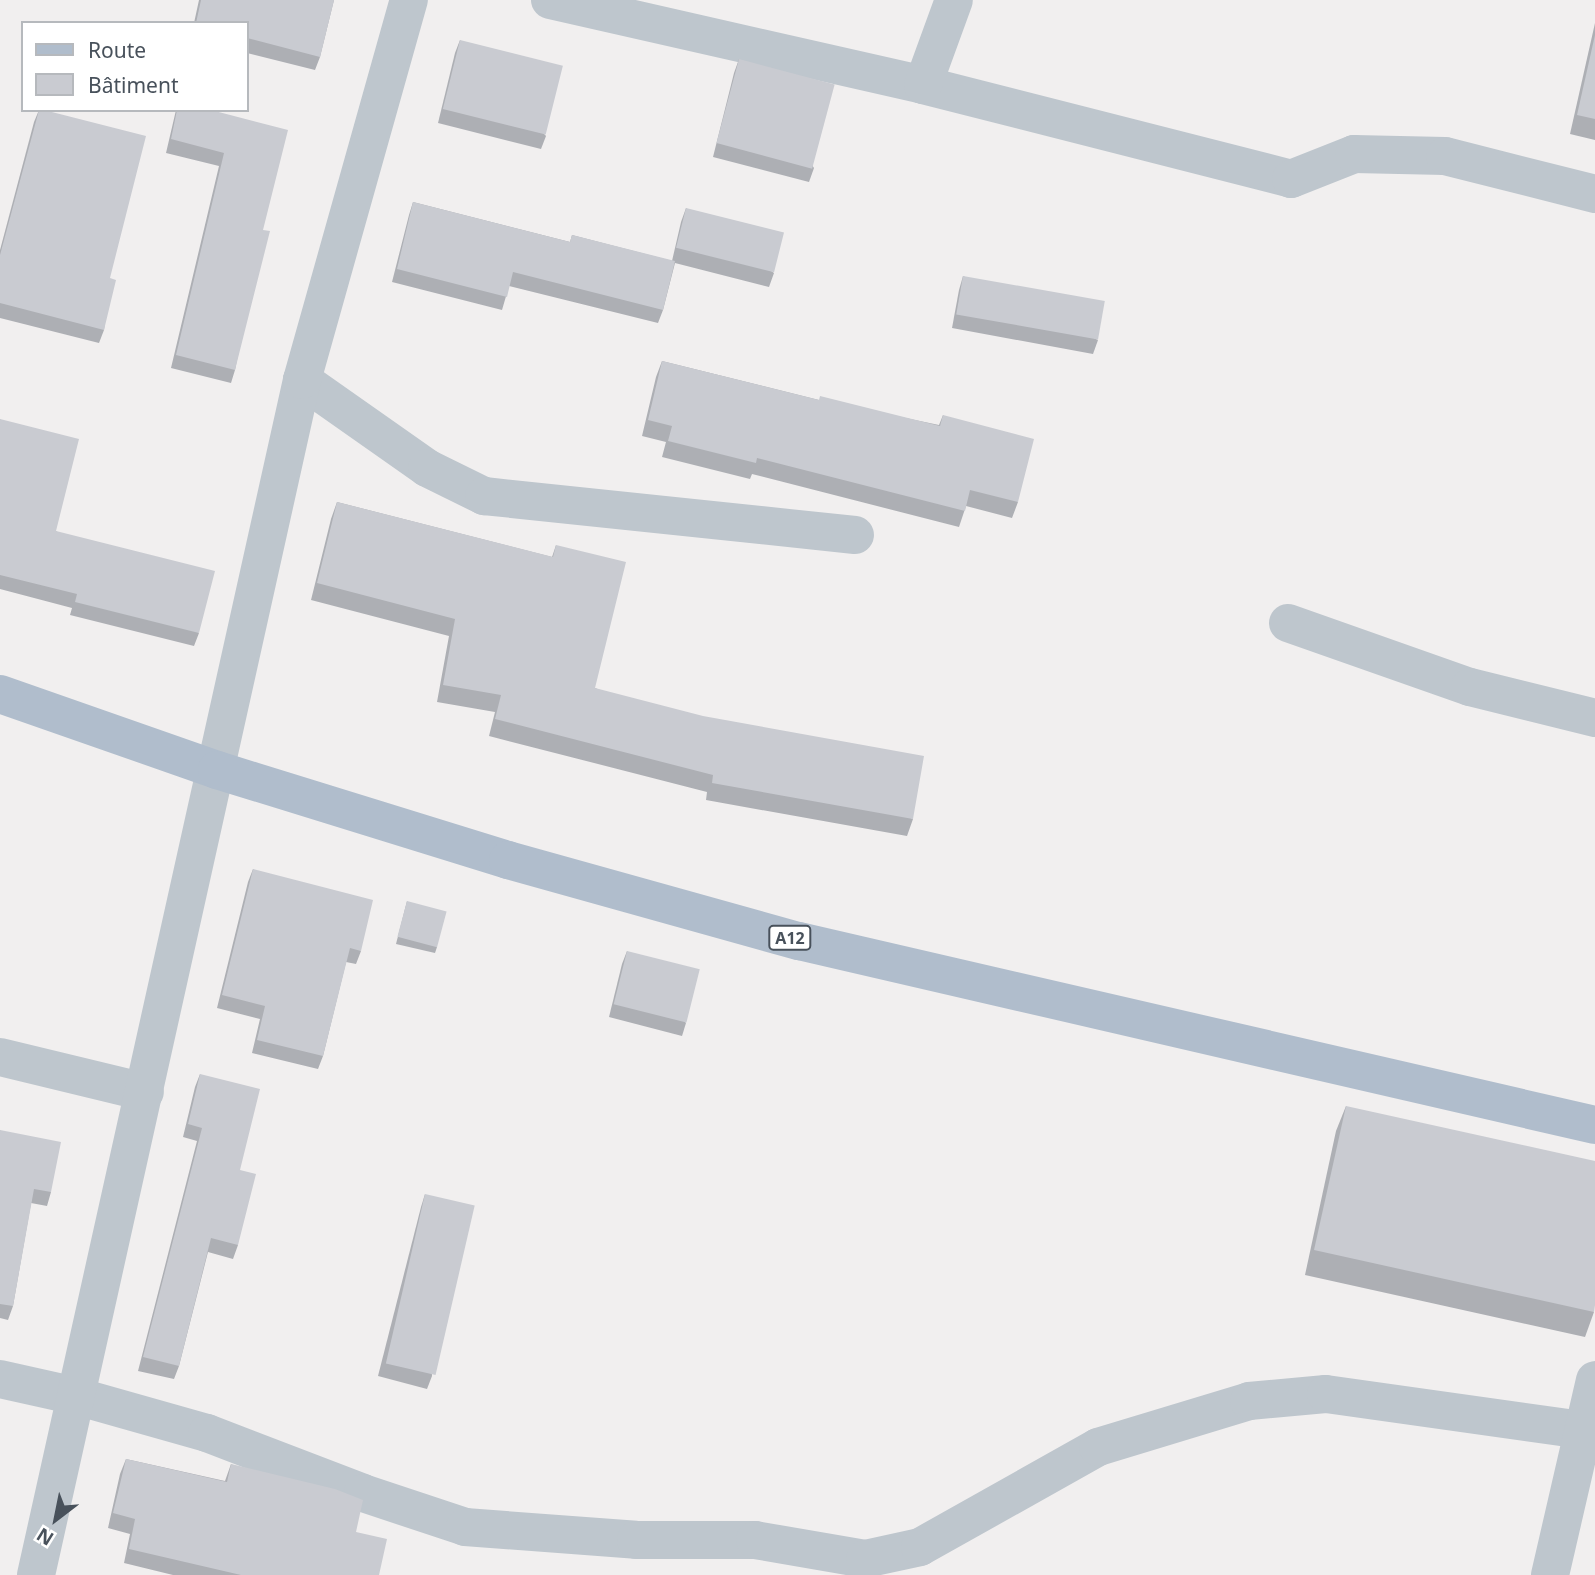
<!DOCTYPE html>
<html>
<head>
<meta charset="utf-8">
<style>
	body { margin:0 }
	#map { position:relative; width:1595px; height:1575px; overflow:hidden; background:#f1efef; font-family:"Noto Sans",sans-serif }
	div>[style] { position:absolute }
	.street>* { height:38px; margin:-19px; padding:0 19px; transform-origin:19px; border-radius:19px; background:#bec6cd }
	.primary>* { height:38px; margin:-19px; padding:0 19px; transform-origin:19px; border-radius:19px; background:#b0bdcc }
	.wall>* { inset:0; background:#adafb4 }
	.building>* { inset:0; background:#c9cbd1; transform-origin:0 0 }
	span { translate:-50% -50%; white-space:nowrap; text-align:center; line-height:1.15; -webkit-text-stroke:6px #fff; paint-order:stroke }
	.shield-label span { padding:2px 5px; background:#fff; border:2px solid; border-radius:5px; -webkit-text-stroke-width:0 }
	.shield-label { font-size:16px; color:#48515b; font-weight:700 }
	.legend { position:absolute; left:21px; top:21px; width:228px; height:91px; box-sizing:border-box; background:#fff; border:2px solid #b6b9bd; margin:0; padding:9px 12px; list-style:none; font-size:21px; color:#48515b }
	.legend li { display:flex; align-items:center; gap:14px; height:35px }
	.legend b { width:35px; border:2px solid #b6b9bd }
	.north { position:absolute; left:21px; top:1484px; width:70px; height:70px; -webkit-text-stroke:5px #fff; paint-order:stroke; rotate:212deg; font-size:19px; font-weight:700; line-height:28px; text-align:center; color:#48515b }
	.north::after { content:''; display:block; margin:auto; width:24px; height:32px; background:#48515b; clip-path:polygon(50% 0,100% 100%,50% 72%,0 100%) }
</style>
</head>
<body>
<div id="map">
	<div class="street">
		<div style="left:550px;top:0;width:383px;rotate:12.8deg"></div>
		<div style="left:923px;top:85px;width:380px;rotate:14.3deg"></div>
		<div style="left:1291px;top:179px;width:68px;rotate:-21.6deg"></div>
		<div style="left:1354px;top:154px;width:91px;rotate:1.3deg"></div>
		<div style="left:1445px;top:156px;width:155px;rotate:14.2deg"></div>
		<div style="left:923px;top:85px;width:90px;rotate:-70deg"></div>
		<div style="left:302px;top:380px;width:153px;rotate:35.1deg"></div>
		<div style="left:427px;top:468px;width:64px;rotate:26.2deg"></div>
		<div style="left:484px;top:496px;width:373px;rotate:6deg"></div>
		<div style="left:1288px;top:623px;width:193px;rotate:19.4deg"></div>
		<div style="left:1470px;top:687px;width:129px;rotate:13.9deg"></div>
		<div style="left:0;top:1057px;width:149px;rotate:13.6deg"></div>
		<div style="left:0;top:1379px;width:78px;rotate:12.6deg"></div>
		<div style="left:76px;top:1396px;width:136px;rotate:15.8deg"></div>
		<div style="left:207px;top:1433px;width:167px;rotate:21deg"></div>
		<div style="left:363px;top:1493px;width:108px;rotate:18.4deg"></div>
		<div style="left:465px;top:1527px;width:171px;rotate:4.3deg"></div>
		<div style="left:636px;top:1540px;width:119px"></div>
		<div style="left:755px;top:1540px;width:112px;rotate:9.8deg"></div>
		<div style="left:865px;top:1559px;width:56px;rotate:-12.3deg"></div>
		<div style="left:920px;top:1547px;width:204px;rotate:-29.3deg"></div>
		<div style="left:1098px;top:1447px;width:158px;rotate:-16.9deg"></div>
		<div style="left:1249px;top:1401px;width:77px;rotate:-5.2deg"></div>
		<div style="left:1326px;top:1394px;width:259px;rotate:8deg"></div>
		<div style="left:36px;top:1575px;width:1224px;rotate:-77.45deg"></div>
		<div style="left:302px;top:380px;width:395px;rotate:-74.3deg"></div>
		<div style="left:1550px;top:1575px;width:200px;rotate:-77deg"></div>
	</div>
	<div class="primary">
		<div style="left:0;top:694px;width:230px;rotate:19.3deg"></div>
		<div style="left:217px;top:770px;width:305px;rotate:17.2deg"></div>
		<div style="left:508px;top:860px;width:302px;rotate:15.6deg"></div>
		<div style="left:799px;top:941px;width:817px;rotate:13.02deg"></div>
	</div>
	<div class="wall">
		<div style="clip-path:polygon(199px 0,334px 0,320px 57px,315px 70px,247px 53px,247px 23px,194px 23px)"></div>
		<div style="clip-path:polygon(1595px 23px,1595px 140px,1570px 134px)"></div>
		<div style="clip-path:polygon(460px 40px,546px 136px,541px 149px,438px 123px,455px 53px)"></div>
		<div style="clip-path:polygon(739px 59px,814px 168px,809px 182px,713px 157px,734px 73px)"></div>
		<div style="clip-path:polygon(39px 110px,110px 278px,104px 330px,99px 343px,0 318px,0 250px,34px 122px)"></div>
		<div style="clip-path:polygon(176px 110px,211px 110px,263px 230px,235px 370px,231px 383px,171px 368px,219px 166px,166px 153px)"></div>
		<div style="clip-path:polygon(413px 202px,570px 242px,572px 235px,672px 261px,681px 222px,686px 208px,774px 273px,769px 287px,675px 263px,663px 310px,658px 323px,509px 286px,502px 310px,392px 282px,409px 215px)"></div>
		<div style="clip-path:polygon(963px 276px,1098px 340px,1093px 354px,952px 328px,959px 290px)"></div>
		<div style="clip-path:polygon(662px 361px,819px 400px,939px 425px,943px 415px,1018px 502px,1012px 518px,966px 506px,959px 527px,752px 474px,750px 479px,662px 457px,666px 442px,642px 436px,656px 377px)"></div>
		<div style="clip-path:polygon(0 419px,56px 531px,199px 633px,194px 646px,70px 615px,72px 608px,0 589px)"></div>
		<div style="clip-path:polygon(337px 502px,552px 557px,556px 545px,595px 688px,913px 819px,907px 836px,706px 800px,707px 792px,489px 736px,495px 712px,437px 702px,449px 636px,311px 600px,331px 519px)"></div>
		<div style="clip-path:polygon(253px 869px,361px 951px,356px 964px,346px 962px,323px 1056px,318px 1069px,252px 1053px,260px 1019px,217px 1008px,248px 882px)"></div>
		<div style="clip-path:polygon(407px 901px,437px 947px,435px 953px,396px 944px)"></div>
		<div style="clip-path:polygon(627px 951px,686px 1023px,682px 1036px,609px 1017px,622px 964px)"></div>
		<div style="clip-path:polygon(200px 1074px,240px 1170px,238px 1245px,233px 1259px,208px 1252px,179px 1366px,174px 1379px,138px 1371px,197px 1141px,183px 1137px,195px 1087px)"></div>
		<div style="clip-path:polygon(1346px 1106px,1594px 1312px,1585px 1337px,1305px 1275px,1336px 1131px)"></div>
		<div style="clip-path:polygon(0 1130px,51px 1192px,47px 1206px,31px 1203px,13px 1306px,8px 1320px,0 1318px)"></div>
		<div style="clip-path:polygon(425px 1194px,432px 1376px,427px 1389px,378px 1376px,421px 1207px)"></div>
		<div style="clip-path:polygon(126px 1459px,225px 1481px,231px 1464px,356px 1532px,379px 1575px,173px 1575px,124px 1563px,130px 1534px,108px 1528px,120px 1474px)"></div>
	</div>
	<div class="building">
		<div style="clip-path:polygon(201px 0,334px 0,320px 57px,247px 38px,247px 23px,196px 23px)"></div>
		<div style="clip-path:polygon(1595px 35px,1595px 119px,1577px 115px)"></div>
		<div style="left:460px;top:40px;width:106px;height:71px;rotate:14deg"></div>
		<div style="left:739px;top:59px;width:99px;height:87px;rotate:15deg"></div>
		<div style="clip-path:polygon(39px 110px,44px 110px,146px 136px,110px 278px,116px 280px,104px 330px,0 303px,0 255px)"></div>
		<div style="clip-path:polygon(177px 110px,211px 110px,288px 130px,263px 230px,270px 231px,235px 370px,176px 355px,224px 153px,171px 139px)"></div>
		<div style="clip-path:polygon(413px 202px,570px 242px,572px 235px,675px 261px,663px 310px,513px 272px,507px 297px,397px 269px)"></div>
		<div style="left:686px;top:208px;width:101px;height:41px;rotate:14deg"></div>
		<div style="left:963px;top:276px;width:144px;height:39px;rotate:10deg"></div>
		<div style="clip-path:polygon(662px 361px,819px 400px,820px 396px,940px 426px,943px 415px,1034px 439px,1018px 502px,970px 490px,965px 511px,757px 458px,756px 463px,668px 441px,672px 426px,648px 420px)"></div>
		<div style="clip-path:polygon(0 419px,79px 439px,56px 531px,215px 571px,199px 633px,75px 602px,77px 594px,0 575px)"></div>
		<div style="clip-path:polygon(337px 502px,553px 557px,556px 545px,626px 562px,595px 688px,703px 716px,924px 756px,913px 819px,712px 783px,713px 775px,495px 719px,501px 695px,443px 685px,455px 619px,317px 583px)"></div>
		<div style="clip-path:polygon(253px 869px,373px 900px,361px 951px,350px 948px,323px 1056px,257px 1040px,265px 1006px,222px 995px)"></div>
		<div style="left:407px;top:901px;width:41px;height:37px;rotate:15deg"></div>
		<div style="left:627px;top:951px;width:75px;height:55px;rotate:14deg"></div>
		<div style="clip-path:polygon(200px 1074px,260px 1089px,240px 1170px,256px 1174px,238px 1245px,211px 1238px,179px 1366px,143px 1357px,202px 1128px,188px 1124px)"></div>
		<div style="clip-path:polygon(1346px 1106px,1595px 1161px,1595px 1305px,1594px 1312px,1314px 1250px)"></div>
		<div style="clip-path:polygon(0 1130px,61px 1142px,51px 1192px,34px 1189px,13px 1306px,0 1304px)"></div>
		<div style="left:425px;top:1194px;width:51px;height:174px;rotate:13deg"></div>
		<div style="clip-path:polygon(126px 1459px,227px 1482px,231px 1464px,335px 1489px,363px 1500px,356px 1532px,387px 1539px,379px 1575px,241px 1575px,129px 1549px,135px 1519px,113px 1513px)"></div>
	</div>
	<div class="shield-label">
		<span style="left:790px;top:938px">A12</span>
	</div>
	<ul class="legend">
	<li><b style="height:9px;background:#b0bdcc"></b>Route</li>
	<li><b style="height:19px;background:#c9cbd1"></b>Bâtiment</li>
	</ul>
	<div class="north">N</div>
</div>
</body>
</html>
